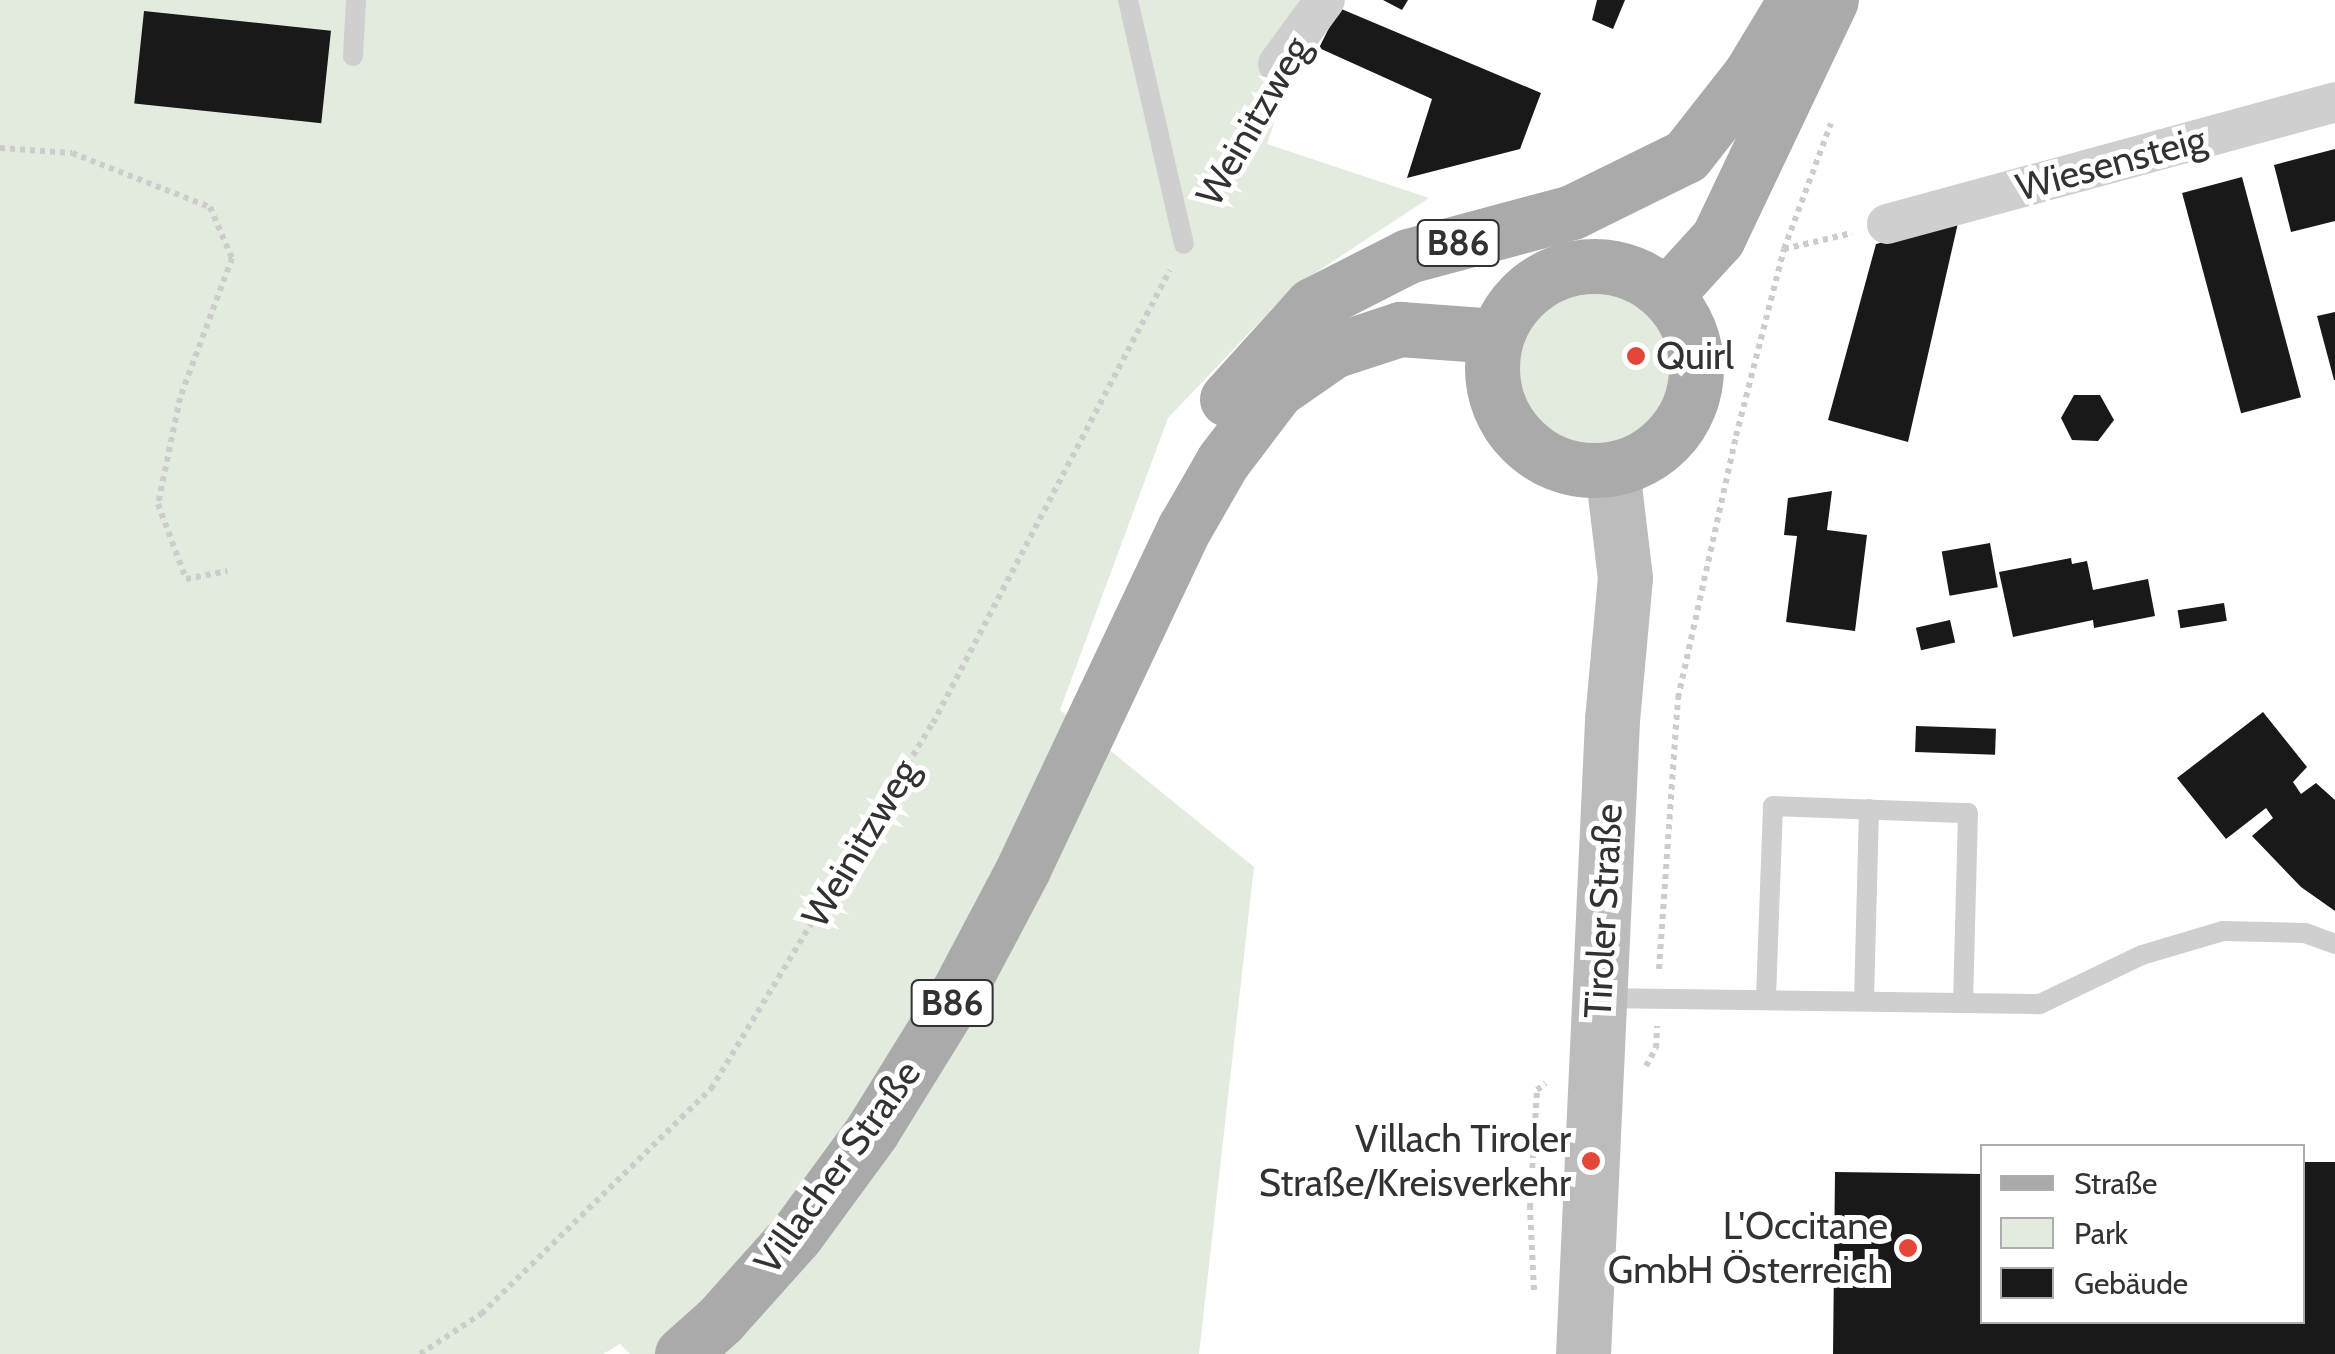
<!DOCTYPE html>
<html>
<head>
<meta charset="utf-8">
<style>
	body { margin:0 }
	#map { position:relative; width:2335px; height:1354px; overflow:hidden; background:#fff; font-family:Cabin,sans-serif }
	div>[style] { position:absolute }
	.green>* { inset:0; background:#e3ebde }
	.round { border-radius:50% }
	.building>* { inset:0; background:#191919; transform-origin:0 0 }
	.path>* { height:6px; margin-top:-3px; transform-origin:0; background:repeating-linear-gradient(90deg,#ccc 0 5px,transparent 0 10px) }
	.service>* { height:20px; margin:-10px; padding:0 10px; transform-origin:10px; border-radius:10px; background:#cfcfcf }
	.minor>* { height:40px; margin:-20px; padding:0 20px; transform-origin:20px; border-radius:20px; background:#cfcfcf }
	.secondary>* { height:55px; margin:-27.5px; padding:0 27.5px; transform-origin:27.5px; border-radius:27.5px; background:#bcbcbc }
	.primary>* { height:55px; margin:-27.5px; padding:0 27.5px; transform-origin:27.5px; border-radius:27.5px; background:#aaa }
	.primary>.ring { margin:-27.5px; padding:0; box-sizing:content-box; background:none; border:55px solid #aaa; border-radius:50% }
	.dots>* { width:28px; height:28px; translate:-50% -50%; box-sizing:border-box; border:5px solid #fff; border-radius:50% }
	span { translate:-50% -50%; white-space:nowrap; text-align:center; line-height:1.15; -webkit-text-stroke:10px #fff; paint-order:stroke }
	.shield-label span { padding:2px 8px; background:#fff; border:2px solid; border-radius:8px; -webkit-text-stroke-width:0 }
	.shield-label { font-size:35px; color:#323232; font-weight:700 }
	.street-label { font-size:38px; color:#323232 }
	.poi-label { font-size:38px; color:#323232 }
	.left { translate:0 -50%; text-align:left }
	.right { translate:-100% -50%; text-align:right }
	.legend { position:absolute; left:1980px; top:1144px; width:325px; height:180px; box-sizing:border-box; background:#fff; border:2px solid #adadad; margin:0; padding:12px 18px; list-style:none; font-size:30px; color:#323232 }
	.legend li { display:flex; align-items:center; gap:20px; height:50px }
	.legend b { width:50px; border:2px solid #adadad }
</style>
</head>
<body>
<div id="map">
	<div class="green">
		<div style="clip-path:polygon(0 0,1315px 0,1267px 144px,1429px 198px,1291px 289px,1168px 418px,1060px 710px,1254px 867px,1199px 1354px,630px 1354px,620px 1344px,603px 1354px,0 1354px)"></div>
		<div class="round" style="left:1511px;top:287px;width:166px;height:166px"></div>
	</div>
	<div class="building">
		<div style="clip-path:polygon(1383px 0,1408px 0,1402px 10px)"></div>
		<div style="clip-path:polygon(1597px 0,1625px 0,1613px 29px,1592px 20px)"></div>
		<div style="clip-path:polygon(1339px 8px,1541px 93px,1520px 149px,1407px 178px,1432px 99px,1319px 48px)"></div>
		<div style="left:144px;top:11px;width:188px;height:93px;rotate:6deg"></div>
		<div style="clip-path:polygon(2335px 149px,2335px 221px,2291px 232px,2274px 165px)"></div>
		<div style="left:2242px;top:177px;width:228px;height:62px;rotate:75deg"></div>
		<div style="clip-path:polygon(1958px 223px,1908px 442px,1828px 420px,1876px 244px)"></div>
		<div style="clip-path:polygon(2335px 312px,2335px 380px,2334px 380px,2317px 316px)"></div>
		<div style="clip-path:polygon(2074px 395px,2100px 395px,2114px 420px,2098px 441px,2072px 440px,2061px 418px)"></div>
		<div style="clip-path:polygon(1832px 491px,1827px 530px,1867px 535px,1855px 631px,1786px 622px,1797px 536px,1784px 535px,1788px 498px)"></div>
		<div style="left:1990px;top:543px;width:45px;height:49px;rotate:80deg"></div>
		<div style="clip-path:polygon(2071px 558px,2072px 564px,2087px 561px,2093px 590px,2148px 579px,2155px 616px,2094px 628px,2093px 620px,2013px 637px,1999px 572px)"></div>
		<div style="left:2224px;top:603px;width:18px;height:47px;rotate:81deg"></div>
		<div style="left:1950px;top:620px;width:23px;height:35px;rotate:77deg"></div>
		<div style="clip-path:polygon(2263px 712px,2307px 767px,2293px 782px,2301px 794px,2316px 783px,2335px 800px,2335px 911px,2301px 887px,2252px 836px,2273px 818px,2266px 808px,2226px 839px,2177px 778px)"></div>
		<div style="left:1916px;top:726px;width:80px;height:26px;rotate:2deg"></div>
		<div style="clip-path:polygon(2302px 1162px,2335px 1162px,2335px 1354px,1833px 1354px,1835px 1172px,1982px 1174px,1982px 1322px,2302px 1322px)"></div>
	</div>
	<div class="path">
		<div style="left:0;top:148px;width:72px;rotate:4deg"></div>
		<div style="left:72px;top:153px;width:148px;rotate:21.4deg"></div>
		<div style="left:210px;top:207px;width:56px;rotate:66.7deg"></div>
		<div style="left:232px;top:258px;width:149px;rotate:110.4deg"></div>
		<div style="left:180px;top:398px;width:108px;rotate:101.7deg"></div>
		<div style="left:158px;top:504px;width:80px;rotate:69.5deg"></div>
		<div style="left:186px;top:579px;width:42px;rotate:-11deg"></div>
		<div style="left:1206px;top:202px;width:117px;rotate:-62.6deg"></div>
		<div style="left:1784px;top:249px;width:70px;rotate:-13.2deg"></div>
		<div style="left:1659px;top:969px;width:272px;rotate:-86deg"></div>
		<div style="left:1678px;top:698px;width:268px;rotate:-77.5deg"></div>
		<div style="left:1736px;top:436px;width:193px;rotate:-75.6deg"></div>
		<div style="left:1784px;top:249px;width:134px;rotate:-69.5deg"></div>
		<div style="left:1646px;top:1066px;width:21px;rotate:-61deg"></div>
		<div style="left:1656px;top:1048px;width:22px;rotate:-87deg"></div>
		<div style="left:1534px;top:1290px;width:82px;rotate:-92.8deg"></div>
		<div style="left:1530px;top:1208px;width:118px;rotate:-86.6deg"></div>
		<div style="left:1537px;top:1090px;width:11px;rotate:-38deg"></div>
		<div style="left:420px;top:1354px;width:73px;rotate:-33.3deg"></div>
		<div style="left:481px;top:1314px;width:322px;rotate:-44.4deg"></div>
		<div style="left:711px;top:1089px;width:428px;rotate:-58.8deg"></div>
		<div style="left:933px;top:723px;width:511px;rotate:-62.38deg"></div>
	</div>
	<div class="service">
		<div style="left:1128px;top:0;width:250px;rotate:77.1deg"></div>
		<div style="left:353px;top:56px;width:56px;rotate:-86.9deg"></div>
		<div style="left:1766px;top:997px;width:191px;rotate:-87.9deg"></div>
		<div style="left:1773px;top:806px;width:195px;rotate:2.1deg"></div>
		<div style="left:1968px;top:813px;width:189px;rotate:91.5deg"></div>
		<div style="left:1601px;top:998px;width:439px;rotate:0.8deg"></div>
		<div style="left:2040px;top:1004px;width:113px;rotate:-25.7deg"></div>
		<div style="left:2142px;top:955px;width:84px;rotate:-16.5deg"></div>
		<div style="left:2223px;top:931px;width:82px;rotate:1.4deg"></div>
		<div style="left:2305px;top:933px;width:32px;rotate:20deg"></div>
		<div style="left:1864px;top:1000px;width:191px;rotate:-88.5deg"></div>
	</div>
	<div class="minor">
		<div style="left:1278px;top:64px;width:79px;rotate:-53.7deg"></div>
		<div style="left:1887px;top:224px;width:464px;rotate:-15.2deg"></div>
	</div>
	<div class="secondary">
		<div style="left:1583px;top:1354px;width:635px;rotate:-87.38deg"></div>
		<div style="left:1612px;top:720px;width:143px;rotate:-84.8deg"></div>
		<div style="left:1625px;top:578px;width:110px;rotate:-96.8deg"></div>
	</div>
	<div class="primary">
		<div class="ring" style="left:1492px;top:266px;width:149px;height:149px"></div>
		<div style="left:1666px;top:295px;width:77px;rotate:-47.6deg"></div>
		<div style="left:1718px;top:238px;width:263px;rotate:-64.6deg"></div>
		<div style="left:1227px;top:399px;width:127px;rotate:-47.9deg"></div>
		<div style="left:1312px;top:305px;width:108px;rotate:-27deg"></div>
		<div style="left:1408px;top:256px;width:170px;rotate:-15deg"></div>
		<div style="left:1572px;top:212px;width:127px;rotate:-26.2deg"></div>
		<div style="left:1686px;top:156px;width:105px;rotate:-51.9deg"></div>
		<div style="left:1751px;top:73px;width:85px;rotate:-58.9deg"></div>
		<div style="left:682px;top:1354px;width:51px;rotate:-41.8deg"></div>
		<div style="left:720px;top:1320px;width:114px;rotate:-48.2deg"></div>
		<div style="left:796px;top:1235px;width:129px;rotate:-53.8deg"></div>
		<div style="left:872px;top:1131px;width:163px;rotate:-58.3deg"></div>
		<div style="left:958px;top:992px;width:139px;rotate:-62.1deg"></div>
		<div style="left:1023px;top:869px;width:378px;rotate:-64.7deg"></div>
		<div style="left:1185px;top:527px;width:76px;rotate:-60.1deg"></div>
		<div style="left:1223px;top:461px;width:89px;rotate:-52.7deg"></div>
		<div style="left:1277px;top:390px;width:68px;rotate:-34.9deg"></div>
		<div style="left:1333px;top:351px;width:71px;rotate:-18.2deg"></div>
		<div style="left:1400px;top:329px;width:96px;rotate:4.2deg"></div>
	</div>
	<div class="dots">
		<div style="left:1636px;top:356px;background:#e44739"></div>
		<div style="left:1591px;top:1161px;background:#e44739"></div>
		<div style="left:1908px;top:1248px;background:#e44739"></div>
	</div>
	<div class="shield-label">
		<span style="left:1458px;top:243px">B86</span>
		<span style="left:952px;top:1003px">B86</span>
	</div>
	<div class="street-label">
		<span style="left:1253px;top:121px;rotate:-60deg">Weinitzweg</span>
		<span style="left:2111px;top:163px;rotate:-15deg">Wiesensteig</span>
		<span style="left:860px;top:843px;rotate:-59deg">Weinitzweg</span>
		<span style="left:1603px;top:911px;rotate:-87deg">Tiroler Straße</span>
		<span style="left:837px;top:1167px;rotate:-54deg">Villacher Straße</span>
	</div>
	<div class="poi-label">
		<span class="left" style="left:1656px;top:356px">Quirl</span>
		<span class="right" style="left:1571px;top:1161px">Villach Tiroler<br>Straße/Kreisverkehr</span>
		<span class="right" style="left:1888px;top:1248px">L'Occitane<br>GmbH Österreich</span>
	</div>
	<ul class="legend">
	<li><b style="height:12px;background:#aaa"></b>Straße</li>
	<li><b style="height:28px;background:#e3ebde"></b>Park</li>
	<li><b style="height:28px;background:#191919"></b>Gebäude</li>
	</ul>
</div>
</body>
</html>
